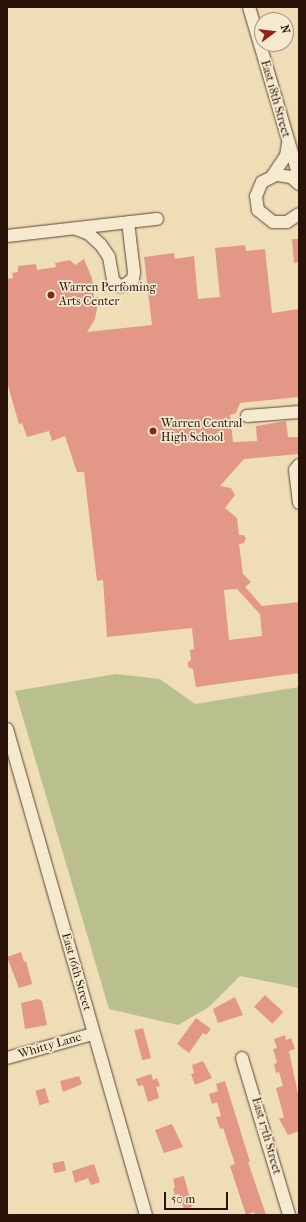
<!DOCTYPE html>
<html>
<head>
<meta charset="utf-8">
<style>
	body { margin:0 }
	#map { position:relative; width:306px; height:1222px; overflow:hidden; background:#efddb6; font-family:"IM FELL French Canon",serif }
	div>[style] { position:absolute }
	.green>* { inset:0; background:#bac08d }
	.building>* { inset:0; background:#e29787; transform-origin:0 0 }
	.roads { filter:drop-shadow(0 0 1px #5a4634) drop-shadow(0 0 1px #5a4634) }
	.minor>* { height:12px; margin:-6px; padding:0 6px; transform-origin:6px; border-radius:6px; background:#f5e9d0 }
	.dots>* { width:11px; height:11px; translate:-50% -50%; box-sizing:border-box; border:2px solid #f5e9d0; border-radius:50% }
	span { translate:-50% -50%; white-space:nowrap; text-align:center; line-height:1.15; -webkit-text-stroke:3.5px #f5e9d0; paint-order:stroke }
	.street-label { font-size:12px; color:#291308 }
	.poi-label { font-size:12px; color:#291308 }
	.left { translate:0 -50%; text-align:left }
	.frame { position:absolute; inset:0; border:8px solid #291308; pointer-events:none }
	.north { position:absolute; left:254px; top:12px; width:40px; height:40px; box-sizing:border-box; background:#f5e9d0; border:1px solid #a39380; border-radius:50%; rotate:75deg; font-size:11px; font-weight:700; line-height:16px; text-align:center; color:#291308 }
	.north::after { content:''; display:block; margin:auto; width:14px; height:18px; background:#8f2418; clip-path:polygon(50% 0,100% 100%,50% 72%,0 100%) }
	.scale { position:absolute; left:164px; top:1192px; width:64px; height:18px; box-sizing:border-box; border:2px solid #291308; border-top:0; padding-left:5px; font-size:12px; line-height:14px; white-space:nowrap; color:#291308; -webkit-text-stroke:3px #f5e9d0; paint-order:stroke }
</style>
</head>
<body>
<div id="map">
	<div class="green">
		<div style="clip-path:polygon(116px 674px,160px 679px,195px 704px,299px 687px,299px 988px,240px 976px,209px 1007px,178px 1025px,109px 1009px,15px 691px)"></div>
	</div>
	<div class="building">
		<div style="clip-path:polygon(292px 239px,299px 239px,299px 262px,294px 263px)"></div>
		<div style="clip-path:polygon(evenodd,245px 245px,246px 251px,265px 249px,272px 313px,299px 309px,299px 397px,240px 403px,236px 413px,230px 415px,233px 442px,257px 441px,256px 426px,286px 421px,288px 437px,299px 437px,299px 454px,244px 459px,220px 486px,231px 488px,235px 495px,225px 508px,237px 518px,239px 535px,243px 535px,246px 538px,244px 543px,239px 544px,243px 574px,251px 582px,245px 587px,262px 606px,299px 602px,299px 673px,196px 687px,193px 669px,188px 667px,188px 662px,191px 660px,190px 650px,194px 649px,192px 628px,107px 637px,103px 580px,97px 581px,84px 472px,77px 472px,65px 436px,52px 441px,49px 431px,27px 437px,22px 423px,19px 424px,7px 382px,7px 279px,13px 278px,12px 273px,18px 272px,18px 266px,36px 264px,37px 270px,56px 267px,55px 263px,70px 260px,75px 265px,84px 259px,92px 278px,94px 297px,99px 297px,95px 319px,87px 332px,152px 325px,144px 257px,174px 253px,175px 259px,194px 256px,198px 299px,220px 297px,215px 248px,245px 245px,237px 589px,260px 614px,262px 636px,229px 640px,224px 590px,237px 589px)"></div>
		<div style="clip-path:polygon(21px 952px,24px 962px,26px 961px,32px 984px,19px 988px,7px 957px)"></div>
		<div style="left:265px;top:995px;width:25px;height:16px;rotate:43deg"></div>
		<div style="clip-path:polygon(235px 997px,243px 1015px,218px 1023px,213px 1009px)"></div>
		<div style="clip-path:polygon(38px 999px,42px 1001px,47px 1025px,25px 1029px,21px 1003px)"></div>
		<div style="clip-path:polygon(196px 1018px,211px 1029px,206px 1035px,203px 1033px,189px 1053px,177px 1044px)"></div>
		<div style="left:143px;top:1028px;width:31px;height:9px;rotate:75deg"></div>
		<div style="clip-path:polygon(285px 1035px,286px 1040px,291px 1038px,295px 1049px,289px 1051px,299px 1099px,299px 1131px,288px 1135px,279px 1119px,284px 1117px,276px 1088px,283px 1086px,279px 1072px,276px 1073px,275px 1068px,274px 1064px,277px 1063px,273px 1049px,277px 1048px,274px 1039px)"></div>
		<div style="clip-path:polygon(203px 1061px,212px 1078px,195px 1085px,191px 1074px,194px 1073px,192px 1065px)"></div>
		<div style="clip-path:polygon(151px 1074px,153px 1080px,157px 1078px,160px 1086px,156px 1087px,159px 1098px,148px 1102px,143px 1085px,138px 1086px,136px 1079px)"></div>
		<div style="clip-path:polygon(79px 1076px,82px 1084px,63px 1092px,60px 1081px)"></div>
		<div style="clip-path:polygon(225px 1081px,250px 1162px,248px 1162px,266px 1215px,255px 1215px,254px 1212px,246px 1215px,230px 1166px,235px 1164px,223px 1128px,220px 1129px,216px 1117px,221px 1116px,217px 1102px,212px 1104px,209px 1094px,218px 1091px,216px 1084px)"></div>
		<div style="left:45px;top:1088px;width:15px;height:10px;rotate:74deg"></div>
		<div style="clip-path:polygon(172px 1124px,183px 1147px,164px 1153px,155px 1130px)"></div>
		<div style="left:64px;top:1161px;width:10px;height:12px;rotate:79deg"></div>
		<div style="clip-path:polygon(94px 1164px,100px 1182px,91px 1185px,88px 1178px,75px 1183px,72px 1171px)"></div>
		<div style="clip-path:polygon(184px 1176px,192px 1207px,184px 1209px,179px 1194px,175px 1196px,173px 1188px,175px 1188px,173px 1179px)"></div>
	</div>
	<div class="roads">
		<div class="minor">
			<div style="left:249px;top:7px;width:177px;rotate:73.6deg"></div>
			<div style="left:273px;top:175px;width:23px;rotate:-56deg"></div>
			<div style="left:286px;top:156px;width:12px;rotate:-81deg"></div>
			<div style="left:299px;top:184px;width:11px;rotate:-139deg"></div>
			<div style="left:291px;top:177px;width:15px;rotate:-172deg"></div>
			<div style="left:276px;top:175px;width:16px;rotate:153deg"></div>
			<div style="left:262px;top:182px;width:15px;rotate:113deg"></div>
			<div style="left:256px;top:196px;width:14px;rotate:82deg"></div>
			<div style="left:258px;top:210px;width:19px;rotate:39deg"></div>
			<div style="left:273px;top:222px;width:14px"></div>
			<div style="left:287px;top:222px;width:14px;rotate:-34deg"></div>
			<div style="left:76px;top:229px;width:14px;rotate:21deg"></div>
			<div style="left:89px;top:234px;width:16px;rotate:43deg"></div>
			<div style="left:101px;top:245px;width:14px;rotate:56deg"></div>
			<div style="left:109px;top:257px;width:23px;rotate:80deg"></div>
			<div style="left:113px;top:280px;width:8px;rotate:45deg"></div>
			<div style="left:119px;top:286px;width:6px;rotate:-9deg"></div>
			<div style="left:125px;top:285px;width:10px;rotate:-37deg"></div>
			<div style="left:133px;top:279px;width:7px;rotate:-82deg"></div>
			<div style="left:134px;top:272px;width:50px;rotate:-96.8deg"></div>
			<div style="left:7px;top:236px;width:151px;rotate:-6.5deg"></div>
			<div style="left:247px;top:416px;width:52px;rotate:-4.4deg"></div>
			<div style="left:299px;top:465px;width:6px;rotate:129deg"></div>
			<div style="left:295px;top:470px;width:33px;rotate:83deg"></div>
			<div style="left:7px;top:729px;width:505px;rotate:74.04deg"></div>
			<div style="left:7px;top:1058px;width:89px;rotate:-15.6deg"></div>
			<div style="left:242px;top:1058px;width:164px;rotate:73.3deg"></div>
		</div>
	</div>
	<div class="dots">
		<div style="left:51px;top:295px;background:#8f2418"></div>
		<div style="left:153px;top:431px;background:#8f2418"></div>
	</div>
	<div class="street-label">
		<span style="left:275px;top:99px;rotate:74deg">East 18th Street</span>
		<span style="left:76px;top:972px;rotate:74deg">East 16th Street</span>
		<span style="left:50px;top:1046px;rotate:-16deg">Whitty Lane</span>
		<span style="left:266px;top:1136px;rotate:74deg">East 17th Street</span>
	</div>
	<div class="poi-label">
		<span class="left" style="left:59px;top:295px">Warren Perfoming<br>Arts Center</span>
		<span class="left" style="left:161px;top:431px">Warren Central<br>High School</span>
	</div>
	<div class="frame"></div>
	<div class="north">N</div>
	<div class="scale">50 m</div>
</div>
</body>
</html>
